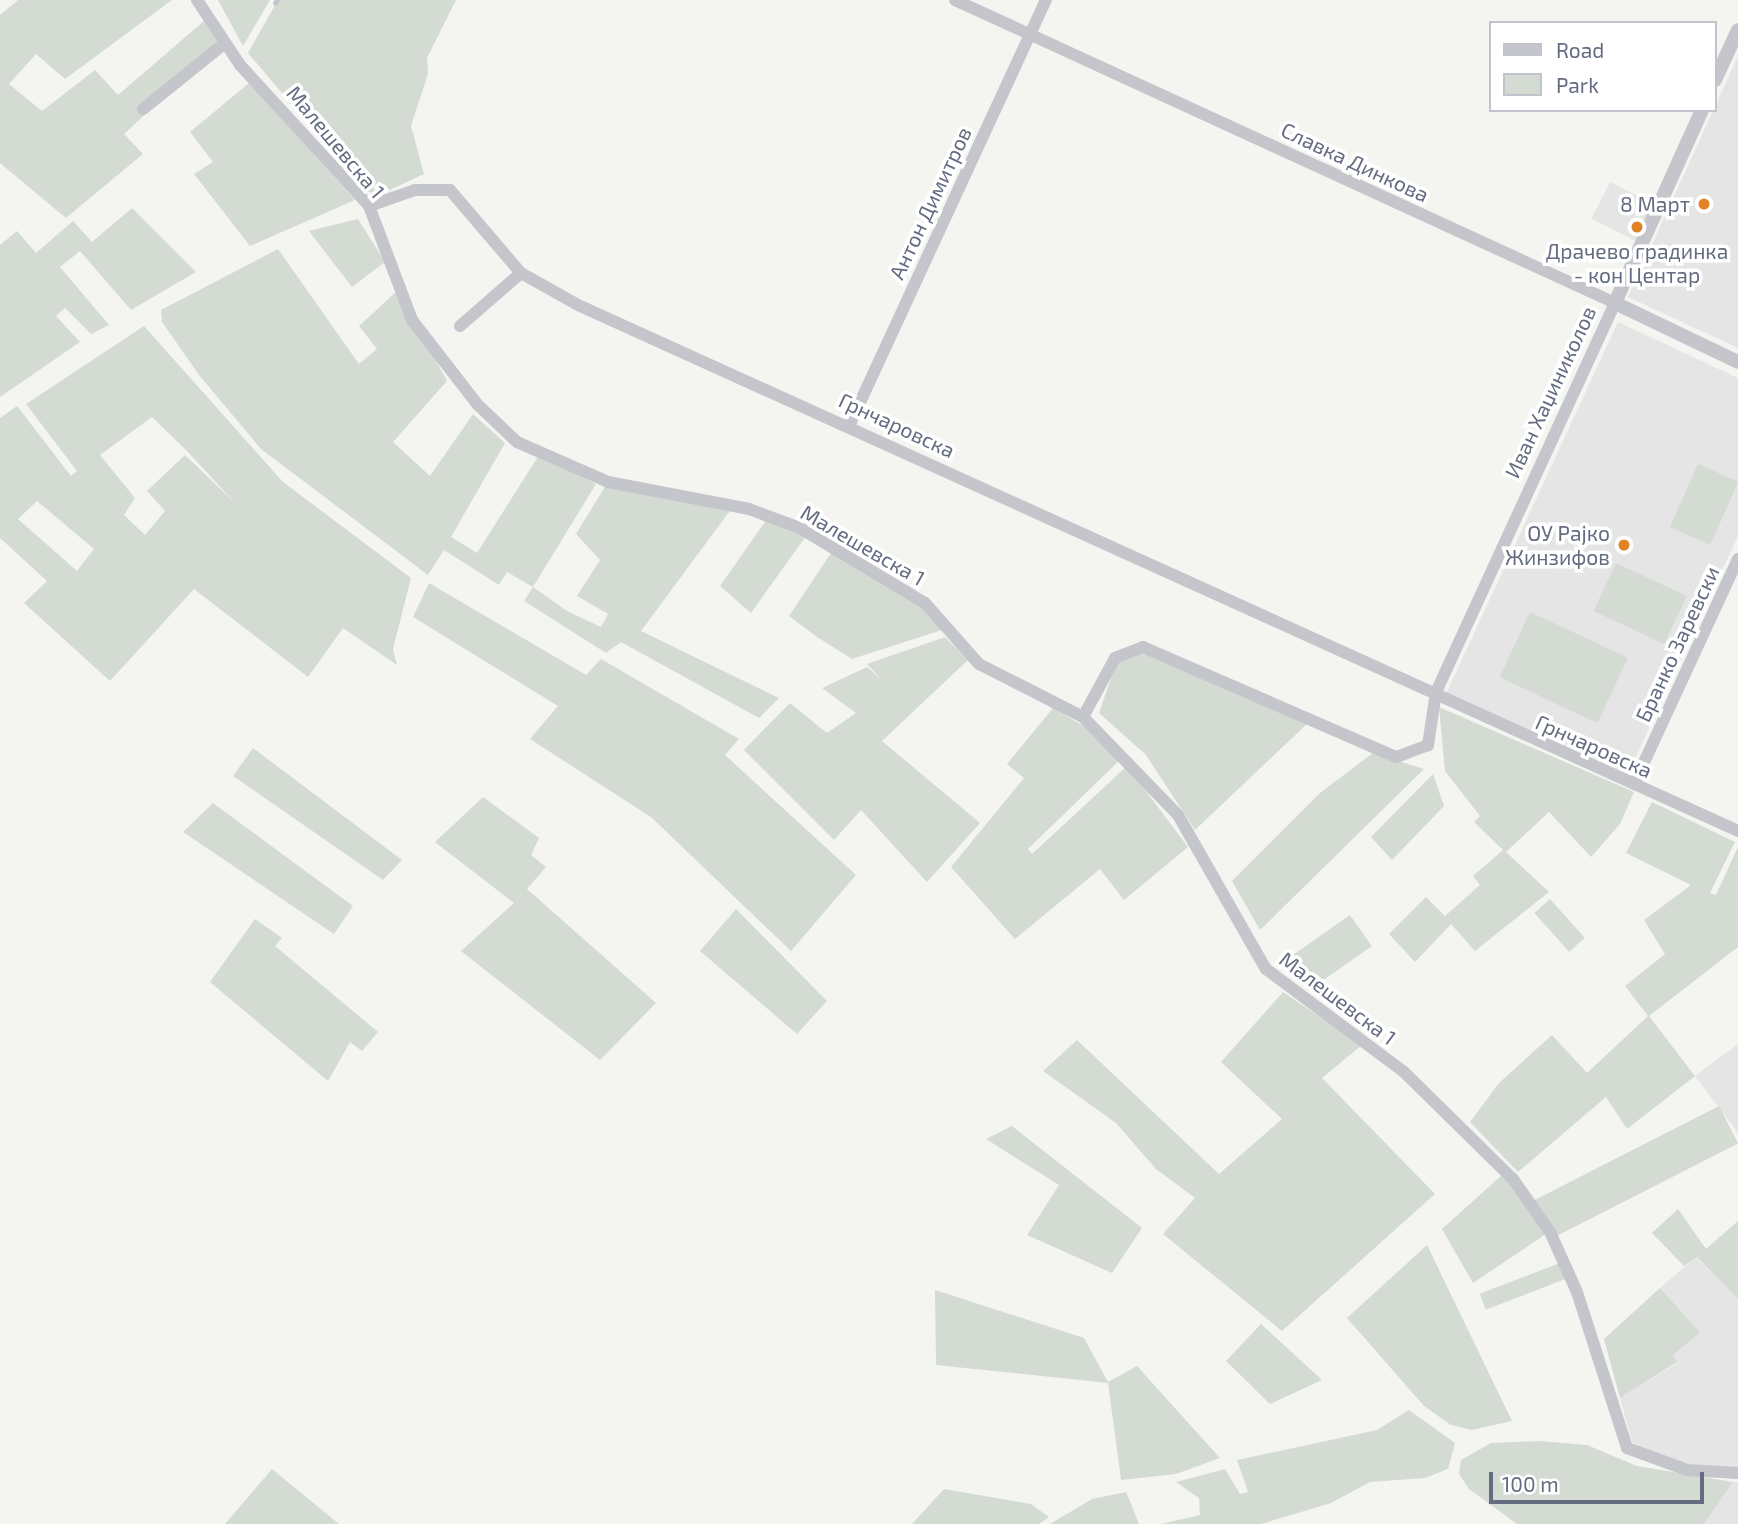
<!DOCTYPE html>
<html>
<head>
<meta charset="utf-8">
<style>
	body { margin:0 }
	#map { position:relative; width:1738px; height:1524px; overflow:hidden; background:#f4f5f1; font-family:"Exo 2",sans-serif }
	div>[style] { position:absolute }
	.built>* { inset:0; background:#e4e5e4; transform-origin:0 0 }
	.green>* { inset:0; background:#d3dbd2; transform-origin:0 0 }
	.stream>* { height:4.5px; margin:-2.25px; padding:0 2.25px; transform-origin:2.25px; border-radius:2.25px; background:#c0c6ce }
	.minor>* { height:12px; margin:-6px; padding:0 6px; transform-origin:6px; border-radius:6px; background:#c5c6cb }
	.tertiary>* { height:14px; margin:-7px; padding:0 7px; transform-origin:7px; border-radius:7px; background:#c5c6cb }
	.dots>* { width:19px; height:19px; translate:-50% -50%; box-sizing:border-box; border:4px solid #fff; border-radius:50% }
	span { translate:-50% -50%; white-space:nowrap; text-align:center; line-height:1.15; -webkit-text-stroke:7px #fff; paint-order:stroke }
	.street-label { font-size:21px; color:#646c81 }
	.poi-label { font-size:21px; color:#646c81 }
	.right { translate:-100% -50%; text-align:right }
	.legend { position:absolute; left:1489px; top:21px; width:228px; height:91px; box-sizing:border-box; background:#fff; border:2px solid #c1c4cd; margin:0; padding:9px 12px; list-style:none; font-size:21px; color:#646c81 }
	.legend li { display:flex; align-items:center; gap:14px; height:35px }
	.legend b { width:35px; border:2px solid #c1c4cd }
	.scale { position:absolute; left:1489px; top:1472px; width:215px; height:32px; box-sizing:border-box; border:4px solid #646c81; border-top:0; padding-left:9px; font-size:21px; line-height:24px; white-space:nowrap; color:#646c81; -webkit-text-stroke:5px #fff; paint-order:stroke }
</style>
</head>
<body>
<div id="map">
	<div class="built">
		<div style="clip-path:polygon(1738px 56px,1738px 348px,1628px 297px)"></div>
		<div style="left:1610px;top:182px;width:54px;height:41px;rotate:27deg"></div>
		<div style="clip-path:polygon(1618px 322px,1738px 378px,1738px 536px,1626px 778px,1446px 694px)"></div>
		<div style="clip-path:polygon(1738px 1044px,1738px 1133px,1695px 1076px)"></div>
		<div style="clip-path:polygon(1696px 1257px,1738px 1299px,1738px 1473px,1667px 1460px,1632px 1442px,1620px 1398px,1677px 1363px,1673px 1355px,1699px 1334px,1660px 1288px)"></div>
		<div style="clip-path:polygon(1733px 1482px,1738px 1482px,1738px 1524px,1704px 1524px)"></div>
	</div>
	<div class="green">
		<div style="clip-path:polygon(18px 0,172px 0,65px 79px,36px 54px,9px 84px,42px 111px,95px 70px,118px 95px,204px 21px,220px 45px,124px 134px,143px 154px,66px 218px,0 163px,0 15px)"></div>
		<div style="clip-path:polygon(218px 0,270px 0,243px 46px)"></div>
		<div style="clip-path:polygon(278px 0,456px 0,427px 58px,428px 74px,411px 126px,424px 174px,377px 196px,363px 189px,248px 53px)"></div>
		<div style="clip-path:polygon(249px 83px,355px 200px,250px 246px,194px 174px,213px 162px,190px 132px)"></div>
		<div style="clip-path:polygon(132px 208px,196px 272px,131px 310px,80px 251px,60px 267px,109px 325px,91px 334px,65px 308px,56px 316px,80px 342px,0 397px,0 245px,17px 231px,36px 253px,73px 221px,92px 242px)"></div>
		<div style="clip-path:polygon(358px 219px,385px 262px,352px 287px,309px 231px)"></div>
		<div style="clip-path:polygon(278px 249px,359px 364px,377px 349px,359px 326px,398px 290px,447px 381px,393px 442px,430px 476px,473px 414px,505px 443px,451px 537px,477px 553px,539px 455px,596px 484px,533px 587px,567px 611px,601px 627px,608px 614px,577px 596px,600px 560px,576px 534px,606px 485px,732px 508px,641px 631px,779px 698px,759px 718px,621px 642px,606px 653px,524px 601px,533px 587px,507px 572px,499px 585px,444px 550px,428px 575px,261px 449px,199px 375px,162px 322px,161px 310px)"></div>
		<div style="clip-path:polygon(evenodd,144px 326px,283px 482px,411px 578px,393px 649px,397px 665px,343px 628px,308px 677px,194px 589px,110px 681px,24px 603px,47px 581px,0 538px,0 418px,17px 406px,71px 476px,77px 471px,26px 404px,144px 326px,152px 417px,188px 452px,235px 503px,185px 455px,147px 491px,165px 511px,145px 535px,124px 515px,135px 498px,100px 455px,152px 417px,144px 326px,37px 501px,94px 549px,77px 571px,18px 519px,37px 501px)"></div>
		<div style="left:1698px;top:464px;width:44px;height:69px;rotate:24deg"></div>
		<div style="clip-path:polygon(767px 519px,806px 536px,751px 613px,720px 586px)"></div>
		<div style="clip-path:polygon(833px 550px,923px 608px,942px 630px,852px 659px,817px 637px,789px 616px)"></div>
		<div style="left:1616px;top:563px;width:78px;height:53px;rotate:25deg"></div>
		<div style="clip-path:polygon(429px 583px,586px 675px,601px 659px,739px 739px,725px 755px,856px 875px,791px 951px,651px 817px,530px 739px,558px 706px,413px 617px)"></div>
		<div style="left:1530px;top:612px;width:108px;height:72px;rotate:25deg"></div>
		<div style="clip-path:polygon(945px 637px,968px 660px,882px 741px,980px 823px,927px 882px,861px 810px,834px 840px,744px 750px,790px 703px,827px 733px,856px 713px,822px 688px,867px 667px,883px 681px,867px 664px)"></div>
		<div style="clip-path:polygon(1130px 652px,1159px 657px,1308px 723px,1195px 830px,1146px 755px,1099px 713px,1116px 664px)"></div>
		<div style="clip-path:polygon(1439px 707px,1634px 792px,1620px 824px,1591px 857px,1549px 812px,1506px 852px,1549px 892px,1475px 951px,1451px 924px,1415px 962px,1389px 934px,1426px 897px,1445px 916px,1480px 885px,1473px 876px,1503px 850px,1474px 822px,1480px 816px,1445px 771px)"></div>
		<div style="clip-path:polygon(1053px 708px,1104px 738px,1122px 758px,1028px 849px,1032px 854px,1127px 766px,1188px 847px,1124px 900px,1100px 869px,1015px 939px,951px 867px,1024px 778px,1007px 764px)"></div>
		<div style="clip-path:polygon(253px 748px,402px 860px,383px 880px,233px 776px)"></div>
		<div style="clip-path:polygon(1373px 753px,1424px 769px,1260px 930px,1232px 881px,1320px 793px)"></div>
		<div style="clip-path:polygon(1433px 774px,1444px 806px,1392px 860px,1371px 837px)"></div>
		<div style="clip-path:polygon(483px 797px,539px 838px,531px 855px,546px 867px,527px 889px,656px 1003px,600px 1060px,461px 951px,514px 903px,435px 842px)"></div>
		<div style="clip-path:polygon(1652px 802px,1735px 842px,1710px 893px,1716px 895px,1738px 847px,1738px 947px,1649px 1016px,1695px 1076px,1627px 1129px,1606px 1097px,1518px 1172px,1470px 1122px,1499px 1083px,1552px 1035px,1587px 1073px,1648px 1016px,1625px 986px,1665px 954px,1644px 920px,1691px 885px,1626px 853px)"></div>
		<div style="clip-path:polygon(213px 803px,353px 906px,334px 934px,183px 832px)"></div>
		<div style="left:1550px;top:899px;width:52px;height:21px;rotate:48deg"></div>
		<div style="clip-path:polygon(736px 909px,827px 1001px,797px 1034px,700px 951px)"></div>
		<div style="left:1350px;top:915px;width:38px;height:78px;rotate:55deg"></div>
		<div style="clip-path:polygon(255px 919px,282px 938px,275px 946px,378px 1032px,362px 1051px,350px 1042px,328px 1081px,210px 982px)"></div>
		<div style="clip-path:polygon(1283px 992px,1362px 1045px,1322px 1078px,1435px 1194px,1282px 1331px,1163px 1234px,1195px 1198px,1156px 1169px,1116px 1123px,1043px 1071px,1077px 1040px,1219px 1174px,1282px 1119px,1221px 1062px)"></div>
		<div style="left:1719px;top:1106px;width:42px;height:207px;rotate:63deg"></div>
		<div style="clip-path:polygon(1012px 1126px,1142px 1228px,1112px 1273px,1027px 1235px,1059px 1185px,986px 1139px)"></div>
		<div style="clip-path:polygon(1503px 1174px,1546px 1234px,1473px 1283px,1442px 1229px)"></div>
		<div style="clip-path:polygon(1678px 1209px,1706px 1249px,1738px 1221px,1738px 1299px,1697px 1257px,1684px 1266px,1652px 1233px)"></div>
		<div style="clip-path:polygon(1427px 1245px,1512px 1421px,1472px 1430px,1451px 1425px,1424px 1406px,1347px 1318px)"></div>
		<div style="left:1560px;top:1263px;width:17px;height:86px;rotate:69deg"></div>
		<div style="clip-path:polygon(1660px 1288px,1700px 1333px,1673px 1355px,1677px 1362px,1620px 1398px,1604px 1339px)"></div>
		<div style="clip-path:polygon(935px 1290px,1084px 1338px,1108px 1382px,1137px 1366px,1220px 1458px,1176px 1474px,1121px 1480px,1108px 1383px,936px 1365px)"></div>
		<div style="clip-path:polygon(1261px 1324px,1322px 1380px,1270px 1404px,1226px 1361px)"></div>
		<div style="clip-path:polygon(1409px 1410px,1455px 1443px,1448px 1469px,1425px 1478px,1370px 1482px,1331px 1503px,1261px 1524px,1161px 1524px,1200px 1515px,1199px 1498px,1176px 1482px,1225px 1469px,1240px 1494px,1248px 1492px,1237px 1460px,1377px 1430px)"></div>
		<div style="clip-path:polygon(1539px 1441px,1587px 1445px,1637px 1466px,1733px 1482px,1704px 1524px,1517px 1524px,1469px 1489px,1459px 1474px,1461px 1460px,1491px 1443px)"></div>
		<div style="clip-path:polygon(272px 1469px,339px 1524px,225px 1524px)"></div>
		<div style="clip-path:polygon(944px 1489px,1031px 1504px,1049px 1517px,1039px 1524px,912px 1524px)"></div>
		<div style="clip-path:polygon(1126px 1492px,1139px 1524px,1050px 1524px,1092px 1499px)"></div>
	</div>
	<div class="stream">
		<div style="left:275px;top:3px;width:4px;rotate:-56deg"></div>
	</div>
	<div class="minor">
		<div style="left:197px;top:0;width:78px;rotate:56.5deg"></div>
		<div style="left:240px;top:65px;width:191px;rotate:47.5deg"></div>
		<div style="left:369px;top:206px;width:122px;rotate:69.3deg"></div>
		<div style="left:412px;top:320px;width:108px;rotate:52.2deg"></div>
		<div style="left:478px;top:405px;width:54px;rotate:43.5deg"></div>
		<div style="left:517px;top:442px;width:99px;rotate:23.7deg"></div>
		<div style="left:608px;top:482px;width:144px;rotate:10.8deg"></div>
		<div style="left:749px;top:509px;width:54px;rotate:20.4deg"></div>
		<div style="left:800px;top:528px;width:146px;rotate:31deg"></div>
		<div style="left:925px;top:603px;width:81px;rotate:48.5deg"></div>
		<div style="left:979px;top:664px;width:117px;rotate:27deg"></div>
		<div style="left:1083px;top:717px;width:136px;rotate:45.9deg"></div>
		<div style="left:1178px;top:815px;width:177px;rotate:60.3deg"></div>
		<div style="left:1266px;top:969px;width:171px;rotate:36.7deg"></div>
		<div style="left:1403px;top:1071px;width:154px;rotate:44.5deg"></div>
		<div style="left:1513px;top:1179px;width:65px;rotate:55.1deg"></div>
		<div style="left:1550px;top:1232px;width:66px;rotate:65.8deg"></div>
		<div style="left:1577px;top:1292px;width:164px;rotate:72.2deg"></div>
		<div style="left:1627px;top:1448px;width:64px;rotate:20.1deg"></div>
		<div style="left:1687px;top:1470px;width:51px;rotate:3.4deg"></div>
		<div style="left:955px;top:0;width:726px;rotate:24.66deg"></div>
		<div style="left:1615px;top:303px;width:428px;rotate:114.7deg"></div>
		<div style="left:1436px;top:692px;width:54px;rotate:98.6deg"></div>
		<div style="left:1428px;top:745px;width:34px;rotate:159deg"></div>
		<div style="left:1396px;top:757px;width:276px;rotate:-156.5deg"></div>
		<div style="left:1143px;top:647px;width:30px;rotate:159deg"></div>
		<div style="left:1115px;top:658px;width:67px;rotate:118.5deg"></div>
		<div style="left:143px;top:109px;width:105px;rotate:-38.8deg"></div>
		<div style="left:369px;top:206px;width:49px;rotate:-19.2deg"></div>
		<div style="left:415px;top:190px;width:35px"></div>
		<div style="left:450px;top:190px;width:109px;rotate:49.5deg"></div>
		<div style="left:521px;top:273px;width:65px;rotate:29.3deg"></div>
		<div style="left:578px;top:305px;width:1274px;rotate:24.39deg"></div>
		<div style="left:460px;top:326px;width:81px;rotate:-41deg"></div>
		<div style="left:850px;top:424px;width:467px;rotate:-65.2deg"></div>
		<div style="left:1634px;top:784px;width:248px;rotate:-65.2deg"></div>
	</div>
	<div class="tertiary">
		<div style="left:1715px;top:80px;width:55px;rotate:-65.3deg"></div>
		<div style="left:1702px;top:110px;width:212px;rotate:114.3deg"></div>
		<div style="left:1615px;top:303px;width:136px;rotate:25.6deg"></div>
	</div>
	<div class="dots">
		<div style="left:1704px;top:204px;background:#df8326"></div>
		<div style="left:1637px;top:227px;background:#df8326"></div>
		<div style="left:1624px;top:545px;background:#df8326"></div>
	</div>
	<div class="street-label">
		<span style="left:336px;top:142px;rotate:50deg">Малешевска 1</span>
		<span style="left:1355px;top:162px;rotate:25deg">Славка Динкова</span>
		<span style="left:930px;top:203px;rotate:-65deg">Антон Димитров</span>
		<span style="left:1550px;top:392px;rotate:-65deg">Иван Хаџиниколов</span>
		<span style="left:897px;top:425px;rotate:25deg">Грнчаровска</span>
		<span style="left:863px;top:545px;rotate:30deg">Малешевска 1</span>
		<span style="left:1677px;top:644px;rotate:-65deg">Бранко Заревски</span>
		<span style="left:1594px;top:746px;rotate:24deg">Грнчаровска</span>
		<span style="left:1338px;top:998px;rotate:37deg">Малешевска 1</span>
	</div>
	<div class="poi-label">
		<span class="right" style="left:1690px;top:204px">8 Март</span>
		<span style="left:1637px;top:263px">Драчево градинка<br>- кон Центар</span>
		<span class="right" style="left:1610px;top:545px">ОУ Рајко<br>Жинзифов</span>
	</div>
	<ul class="legend">
	<li><b style="height:9px;background:#c5c6cb"></b>Road</li>
	<li><b style="height:19px;background:#d3dbd2"></b>Park</li>
	</ul>
	<div class="scale">100 m</div>
</div>
</body>
</html>
